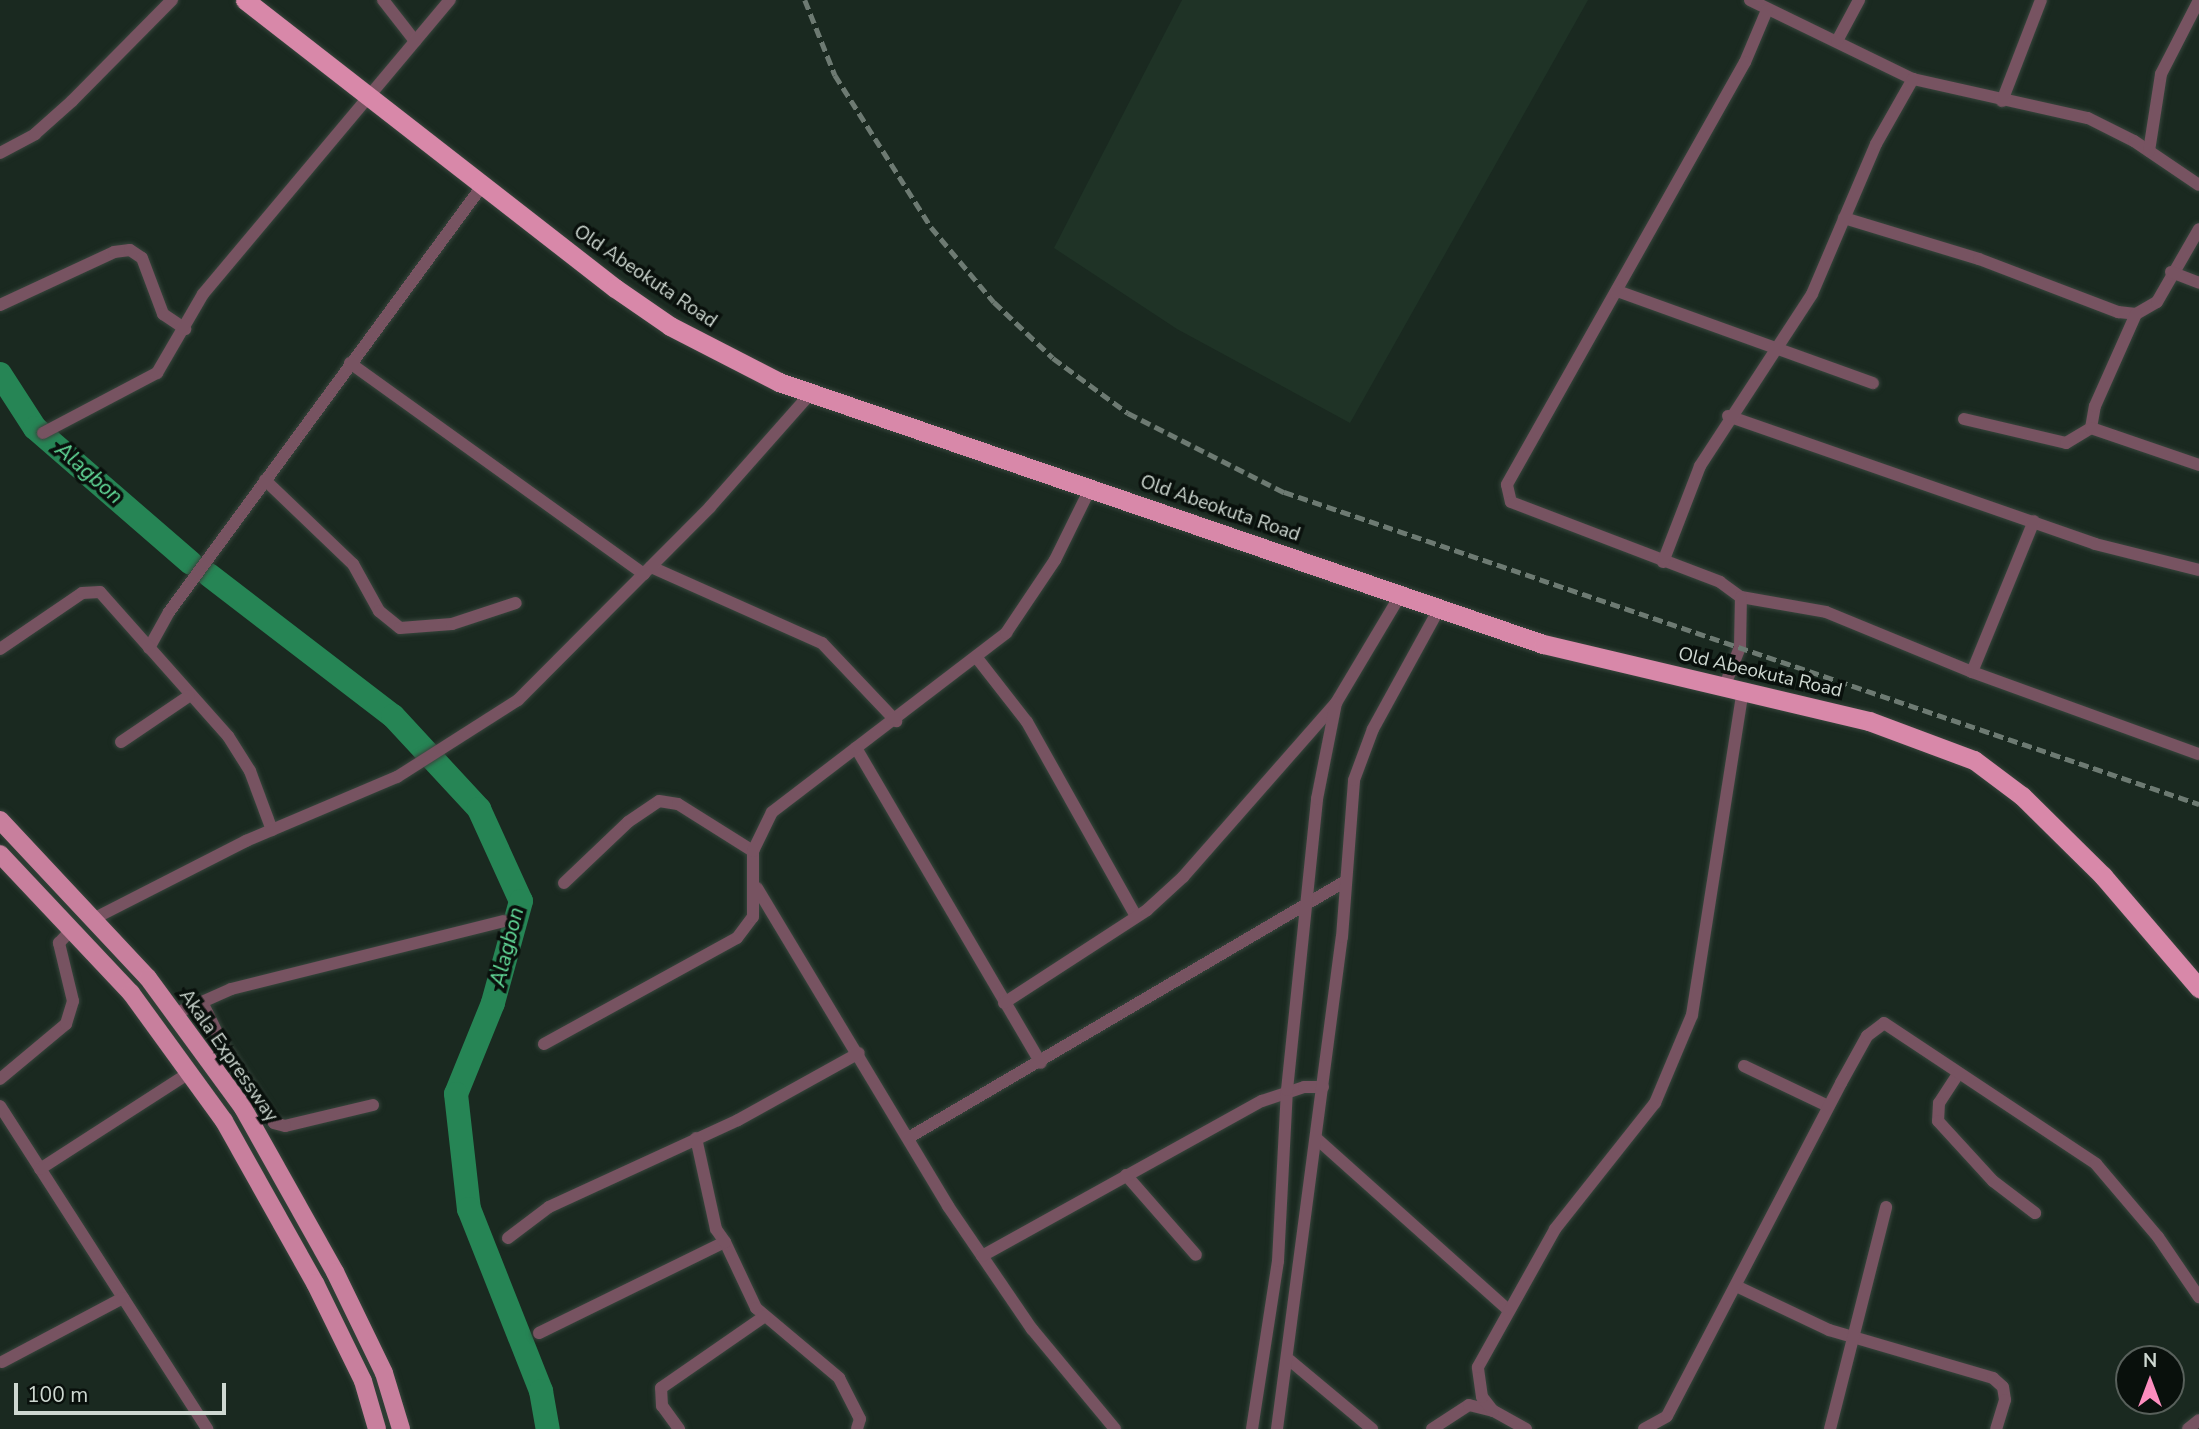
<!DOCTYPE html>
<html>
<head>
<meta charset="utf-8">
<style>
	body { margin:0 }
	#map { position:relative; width:2199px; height:1429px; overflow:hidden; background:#1a2920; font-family:"Nunito Sans",sans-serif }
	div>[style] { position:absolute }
	.built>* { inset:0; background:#1f3326 }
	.river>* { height:24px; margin:-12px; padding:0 12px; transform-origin:12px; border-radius:12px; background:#268555 }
	.roads { filter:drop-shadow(0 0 2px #37453c) drop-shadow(0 0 2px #37453c) }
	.minor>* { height:12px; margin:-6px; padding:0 6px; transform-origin:6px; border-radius:6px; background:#775361 }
	.primary>* { height:18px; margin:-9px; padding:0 9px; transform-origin:9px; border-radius:9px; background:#c87f9d }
	.trunk>* { height:19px; margin:-9.5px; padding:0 9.5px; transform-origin:9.5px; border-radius:9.5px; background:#d888a9 }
	.rail>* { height:4.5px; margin-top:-2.25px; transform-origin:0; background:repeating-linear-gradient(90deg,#6d7a72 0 10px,transparent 0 15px) }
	span { translate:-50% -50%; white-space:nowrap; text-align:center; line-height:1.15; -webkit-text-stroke:7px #09100c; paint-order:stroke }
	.street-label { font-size:19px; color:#ced8d1 }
	.water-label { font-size:21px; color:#63dc9a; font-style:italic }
	.north { position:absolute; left:2115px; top:1345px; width:70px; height:70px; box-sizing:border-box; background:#09100c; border:2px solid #58605b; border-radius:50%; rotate:0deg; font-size:19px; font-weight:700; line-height:28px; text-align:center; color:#ced8d1 }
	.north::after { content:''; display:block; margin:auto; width:24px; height:32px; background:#fd8ebf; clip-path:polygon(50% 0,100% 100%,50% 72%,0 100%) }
	.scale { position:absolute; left:14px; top:1383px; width:212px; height:32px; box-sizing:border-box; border:4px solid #ced8d1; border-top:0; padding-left:9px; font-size:21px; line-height:24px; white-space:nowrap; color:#ced8d1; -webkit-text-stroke:5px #09100c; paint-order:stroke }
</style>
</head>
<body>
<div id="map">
	<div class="built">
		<div style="clip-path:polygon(1182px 0,1588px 0,1350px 423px,1177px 329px,1054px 248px)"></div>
	</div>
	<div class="river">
		<div style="left:0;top:374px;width:64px;rotate:57.1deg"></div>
		<div style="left:35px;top:428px;width:206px;rotate:40.9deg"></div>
		<div style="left:209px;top:575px;width:232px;rotate:37.5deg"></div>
		<div style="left:393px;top:716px;width:127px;rotate:47.2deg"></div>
		<div style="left:479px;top:809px;width:101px;rotate:65.5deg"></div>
		<div style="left:521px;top:901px;width:106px;rotate:105.4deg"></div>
		<div style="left:493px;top:1003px;width:98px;rotate:112.1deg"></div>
		<div style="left:456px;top:1094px;width:116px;rotate:83.6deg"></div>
		<div style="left:469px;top:1209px;width:196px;rotate:68.4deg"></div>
		<div style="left:541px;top:1391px;width:39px;rotate:80deg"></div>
	</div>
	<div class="roads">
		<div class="minor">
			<div style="left:383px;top:0;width:52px;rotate:52deg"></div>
			<div style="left:1750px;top:0;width:181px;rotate:25.9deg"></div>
			<div style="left:1913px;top:79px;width:179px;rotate:12.6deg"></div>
			<div style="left:2088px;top:118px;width:51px;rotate:26.6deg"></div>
			<div style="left:2134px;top:141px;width:78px;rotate:34.1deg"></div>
			<div style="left:1767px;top:10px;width:56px;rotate:112.9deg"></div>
			<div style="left:1745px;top:62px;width:485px;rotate:119.4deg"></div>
			<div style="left:1507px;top:485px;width:17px;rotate:77deg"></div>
			<div style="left:1511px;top:502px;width:224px;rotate:20.9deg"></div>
			<div style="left:1720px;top:582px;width:26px;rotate:36deg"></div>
			<div style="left:1741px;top:597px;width:86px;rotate:10deg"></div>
			<div style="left:1826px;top:612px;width:158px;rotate:22.3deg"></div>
			<div style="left:1972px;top:672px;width:241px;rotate:19.9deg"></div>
			<div style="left:1837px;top:41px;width:47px;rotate:-61.8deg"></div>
			<div style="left:2002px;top:101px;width:108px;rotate:-68.9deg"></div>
			<div style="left:2149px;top:151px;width:78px;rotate:-81.1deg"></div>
			<div style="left:2161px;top:74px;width:83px;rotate:-62.8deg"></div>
			<div style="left:0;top:153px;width:40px;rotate:-28deg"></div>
			<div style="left:35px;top:134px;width:50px;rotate:-41.7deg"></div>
			<div style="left:72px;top:101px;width:142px;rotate:-45.3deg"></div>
			<div style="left:1844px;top:218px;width:141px;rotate:16.9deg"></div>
			<div style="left:1979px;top:259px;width:149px;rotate:20.9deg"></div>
			<div style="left:2118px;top:312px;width:18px;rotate:6deg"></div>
			<div style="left:2136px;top:314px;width:24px;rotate:-30deg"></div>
			<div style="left:2157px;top:302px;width:84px;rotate:-60.1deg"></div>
			<div style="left:2171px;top:272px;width:30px;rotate:21deg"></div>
			<div style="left:1617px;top:291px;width:272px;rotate:19.8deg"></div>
			<div style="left:0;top:305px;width:126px;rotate:-24.9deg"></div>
			<div style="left:114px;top:252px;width:16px;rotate:-7deg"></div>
			<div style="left:130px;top:250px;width:14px;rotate:34deg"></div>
			<div style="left:142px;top:258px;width:60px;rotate:69.4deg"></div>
			<div style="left:163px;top:314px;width:27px;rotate:34deg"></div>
			<div style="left:350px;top:363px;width:362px;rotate:35.7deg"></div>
			<div style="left:1728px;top:416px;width:389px;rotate:19.2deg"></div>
			<div style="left:2095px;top:544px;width:107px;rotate:14deg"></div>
			<div style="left:1964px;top:419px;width:105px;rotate:13.2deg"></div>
			<div style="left:2066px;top:443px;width:29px;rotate:-31deg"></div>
			<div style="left:2091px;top:428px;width:22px;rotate:-80deg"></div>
			<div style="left:2095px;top:406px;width:101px;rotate:-66deg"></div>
			<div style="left:2091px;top:428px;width:114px;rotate:18.9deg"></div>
			<div style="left:43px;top:433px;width:129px;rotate:-27.8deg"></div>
			<div style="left:157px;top:373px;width:91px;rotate:-59.8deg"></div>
			<div style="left:203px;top:294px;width:384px;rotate:-50deg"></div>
			<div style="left:265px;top:480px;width:122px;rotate:43.7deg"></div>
			<div style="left:353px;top:564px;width:54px;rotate:61deg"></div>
			<div style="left:379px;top:611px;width:27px;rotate:39deg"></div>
			<div style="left:400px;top:628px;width:52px;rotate:-4.4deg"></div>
			<div style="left:452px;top:624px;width:67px;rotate:-18.2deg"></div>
			<div style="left:1663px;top:562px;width:103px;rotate:-68.9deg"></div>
			<div style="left:1700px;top:466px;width:205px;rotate:-56.9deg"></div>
			<div style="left:1812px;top:294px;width:163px;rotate:-66.9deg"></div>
			<div style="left:1876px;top:144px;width:75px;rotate:-60.4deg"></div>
			<div style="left:651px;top:567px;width:187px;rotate:24deg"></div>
			<div style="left:822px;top:643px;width:108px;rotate:46.5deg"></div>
			<div style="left:149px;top:648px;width:41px;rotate:-60.9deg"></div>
			<div style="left:169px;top:612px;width:529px;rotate:-53.69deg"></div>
			<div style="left:0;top:649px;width:99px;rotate:-34.3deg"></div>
			<div style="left:82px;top:593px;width:18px;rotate:-3deg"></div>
			<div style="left:100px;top:592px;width:193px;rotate:48.4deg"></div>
			<div style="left:228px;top:736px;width:41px;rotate:57.8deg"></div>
			<div style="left:250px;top:771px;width:63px;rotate:69.6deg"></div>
			<div style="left:977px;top:658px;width:81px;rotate:52deg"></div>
			<div style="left:1027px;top:722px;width:223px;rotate:60.7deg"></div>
			<div style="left:1972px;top:672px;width:163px;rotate:-67.7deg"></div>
			<div style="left:1723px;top:690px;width:46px;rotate:-68.4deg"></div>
			<div style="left:1740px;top:647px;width:50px;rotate:-88.9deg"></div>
			<div style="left:121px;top:742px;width:82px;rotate:-34.1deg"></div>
			<div style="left:856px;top:748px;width:365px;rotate:59.6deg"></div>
			<div style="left:564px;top:883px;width:88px;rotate:-43.6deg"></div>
			<div style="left:628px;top:822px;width:37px;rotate:-34deg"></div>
			<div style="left:659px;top:801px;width:19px;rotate:9deg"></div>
			<div style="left:678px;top:804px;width:89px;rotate:32.1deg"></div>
			<div style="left:757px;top:888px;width:371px;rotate:59deg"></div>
			<div style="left:948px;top:1206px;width:149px;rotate:55.7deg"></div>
			<div style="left:1032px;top:1329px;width:130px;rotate:50.3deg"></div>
			<div style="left:93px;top:919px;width:172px;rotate:-27deg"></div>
			<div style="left:246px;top:841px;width:164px;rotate:-23deg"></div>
			<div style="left:397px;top:777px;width:143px;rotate:-32.5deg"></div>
			<div style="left:518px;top:700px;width:272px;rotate:-45.1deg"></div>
			<div style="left:710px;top:507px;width:149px;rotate:-48.5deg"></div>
			<div style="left:1004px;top:1003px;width:171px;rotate:-33deg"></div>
			<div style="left:1147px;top:910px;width:49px;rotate:-42.5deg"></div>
			<div style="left:1183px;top:877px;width:232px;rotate:-48.7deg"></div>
			<div style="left:1336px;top:703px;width:127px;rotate:-59.2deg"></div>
			<div style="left:174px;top:1014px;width:30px;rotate:-23deg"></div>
			<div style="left:544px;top:1044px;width:220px;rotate:-28.8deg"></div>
			<div style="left:737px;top:938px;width:26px;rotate:-53deg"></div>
			<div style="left:753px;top:917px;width:66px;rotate:-90deg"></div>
			<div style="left:753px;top:851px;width:43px;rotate:-64deg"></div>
			<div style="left:772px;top:812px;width:295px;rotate:-37.4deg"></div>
			<div style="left:1006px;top:633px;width:88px;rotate:-56.1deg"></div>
			<div style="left:1055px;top:560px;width:79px;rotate:-63.8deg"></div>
			<div style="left:1744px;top:1066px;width:93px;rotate:25.5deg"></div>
			<div style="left:1958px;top:1074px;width:35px;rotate:123deg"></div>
			<div style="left:1939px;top:1103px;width:18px;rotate:93deg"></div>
			<div style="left:1938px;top:1121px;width:81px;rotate:47.5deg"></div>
			<div style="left:1993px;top:1181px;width:53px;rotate:37.3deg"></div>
			<div style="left:0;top:1079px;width:86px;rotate:-39.8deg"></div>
			<div style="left:66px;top:1024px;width:24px;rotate:-73deg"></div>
			<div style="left:73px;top:1001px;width:60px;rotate:-103.6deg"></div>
			<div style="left:59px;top:943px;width:18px;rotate:-47deg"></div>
			<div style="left:373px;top:1105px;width:90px;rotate:166.6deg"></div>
			<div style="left:285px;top:1126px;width:11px;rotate:-165deg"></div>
			<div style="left:274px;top:1123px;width:93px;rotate:-123.2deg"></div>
			<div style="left:223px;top:1045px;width:48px;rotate:-116deg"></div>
			<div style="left:202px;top:1002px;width:32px;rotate:-24deg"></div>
			<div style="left:231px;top:989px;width:281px;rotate:-14deg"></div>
			<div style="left:0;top:1106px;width:384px;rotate:57.3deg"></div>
			<div style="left:908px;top:1138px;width:506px;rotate:-30.42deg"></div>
			<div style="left:1317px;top:1139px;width:256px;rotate:41.8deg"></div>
			<div style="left:40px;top:1169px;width:177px;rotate:-32.8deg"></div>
			<div style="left:1126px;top:1175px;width:106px;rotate:48.8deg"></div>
			<div style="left:508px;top:1238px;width:51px;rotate:-37.1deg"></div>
			<div style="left:549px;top:1207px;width:208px;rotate:-24.7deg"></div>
			<div style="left:738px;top:1120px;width:138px;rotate:-29deg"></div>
			<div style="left:725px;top:1242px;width:73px;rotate:64.8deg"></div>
			<div style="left:756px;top:1308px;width:109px;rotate:40.1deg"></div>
			<div style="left:839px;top:1378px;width:46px;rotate:62.9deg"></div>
			<div style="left:860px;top:1419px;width:10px;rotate:107deg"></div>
			<div style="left:982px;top:1256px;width:320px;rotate:-29deg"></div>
			<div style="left:1262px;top:1101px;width:44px;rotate:-18.4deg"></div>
			<div style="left:1304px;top:1087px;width:19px"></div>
			<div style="left:1736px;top:1286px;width:103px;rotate:25.3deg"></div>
			<div style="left:1829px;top:1330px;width:171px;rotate:16.3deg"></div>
			<div style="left:1993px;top:1378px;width:13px;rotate:42deg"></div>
			<div style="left:2003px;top:1387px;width:13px;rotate:81deg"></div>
			<div style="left:2005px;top:1400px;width:30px;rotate:107deg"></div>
			<div style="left:539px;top:1333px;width:207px;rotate:-26.1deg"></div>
			<div style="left:725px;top:1242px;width:16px;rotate:-125deg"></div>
			<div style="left:716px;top:1229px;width:93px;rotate:-102.4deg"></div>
			<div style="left:1287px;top:1358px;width:111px;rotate:39.9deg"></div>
			<div style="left:2px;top:1362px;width:137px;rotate:-27.9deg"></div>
			<div style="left:679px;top:1429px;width:29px;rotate:-126deg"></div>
			<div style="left:662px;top:1406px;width:18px;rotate:-93deg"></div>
			<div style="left:661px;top:1388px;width:126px;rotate:-34.7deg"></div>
			<div style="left:1252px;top:1429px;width:170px;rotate:-81.2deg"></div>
			<div style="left:1278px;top:1261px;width:171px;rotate:-87deg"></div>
			<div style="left:1287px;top:1090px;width:293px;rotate:-84.1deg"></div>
			<div style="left:1317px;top:799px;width:98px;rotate:-78.8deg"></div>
			<div style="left:1277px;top:1429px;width:496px;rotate:-82.5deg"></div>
			<div style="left:1342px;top:937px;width:157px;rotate:-85.6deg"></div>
			<div style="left:1354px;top:780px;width:54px;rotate:-69.6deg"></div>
			<div style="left:1373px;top:729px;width:139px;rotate:-61.2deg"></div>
			<div style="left:1432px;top:1429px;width:44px;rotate:-33deg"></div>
			<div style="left:1469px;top:1405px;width:25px;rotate:14deg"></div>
			<div style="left:1526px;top:1429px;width:38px;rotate:-151deg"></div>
			<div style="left:1493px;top:1411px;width:18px;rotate:-128deg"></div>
			<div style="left:1482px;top:1397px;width:30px;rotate:-98deg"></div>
			<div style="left:1478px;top:1367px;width:158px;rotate:-60.8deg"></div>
			<div style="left:1555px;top:1229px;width:161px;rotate:-51.6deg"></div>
			<div style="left:1655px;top:1103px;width:95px;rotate:-67.2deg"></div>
			<div style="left:1692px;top:1015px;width:325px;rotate:-81.1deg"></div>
			<div style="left:1644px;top:1429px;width:26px;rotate:-29deg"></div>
			<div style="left:1667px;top:1416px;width:376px;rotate:-62.4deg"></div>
			<div style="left:1841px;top:1083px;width:54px;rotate:-61deg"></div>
			<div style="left:1867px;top:1036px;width:21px;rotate:-37deg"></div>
			<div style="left:1884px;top:1023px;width:255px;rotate:33.6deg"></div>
			<div style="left:2096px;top:1164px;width:96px;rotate:49.7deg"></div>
			<div style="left:2158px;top:1237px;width:73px;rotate:55.7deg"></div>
			<div style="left:1830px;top:1429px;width:229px;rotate:-75.8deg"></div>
			<div style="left:2188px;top:1429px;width:14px;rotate:-39deg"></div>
		</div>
		<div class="primary">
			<div style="left:0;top:820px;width:216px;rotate:46.9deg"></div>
			<div style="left:148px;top:978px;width:161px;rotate:53.8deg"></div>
			<div style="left:243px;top:1108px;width:188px;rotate:60.7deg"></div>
			<div style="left:335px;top:1272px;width:112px;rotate:64.1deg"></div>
			<div style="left:384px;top:1373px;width:59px;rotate:73.1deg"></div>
			<div style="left:0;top:854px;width:191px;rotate:46.7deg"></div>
			<div style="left:131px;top:993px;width:158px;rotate:54deg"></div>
			<div style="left:224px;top:1121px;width:186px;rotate:60.7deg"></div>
			<div style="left:315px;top:1283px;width:109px;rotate:63.9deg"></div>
			<div style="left:363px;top:1381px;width:50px;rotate:73.7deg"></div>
		</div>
		<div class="trunk">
			<div style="left:245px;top:0;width:469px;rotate:37.9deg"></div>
			<div style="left:615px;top:288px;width:67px;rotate:34.6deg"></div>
			<div style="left:670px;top:326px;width:123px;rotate:27.2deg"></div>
			<div style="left:779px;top:382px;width:808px;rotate:18.93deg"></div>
			<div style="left:1543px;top:644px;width:335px;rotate:13.3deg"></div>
			<div style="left:1869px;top:721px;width:112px;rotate:20.4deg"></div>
			<div style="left:1974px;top:760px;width:60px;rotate:36.9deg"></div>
			<div style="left:2022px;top:796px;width:114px;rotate:44.6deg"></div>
			<div style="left:2103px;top:876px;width:148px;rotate:49.4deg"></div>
		</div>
	</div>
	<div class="rail">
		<div style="left:805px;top:0;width:81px;rotate:68.2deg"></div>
		<div style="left:835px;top:75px;width:180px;rotate:57.7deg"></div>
		<div style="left:931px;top:227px;width:98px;rotate:50deg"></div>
		<div style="left:994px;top:302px;width:81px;rotate:43.5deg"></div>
		<div style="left:1053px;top:358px;width:93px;rotate:36.3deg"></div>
		<div style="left:1128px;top:413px;width:175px;rotate:26.9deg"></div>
		<div style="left:1284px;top:492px;width:967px;rotate:18.83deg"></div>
	</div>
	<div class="street-label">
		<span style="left:645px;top:277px;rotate:34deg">Old Abeokuta Road</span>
		<span style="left:1220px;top:509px;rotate:19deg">Old Abeokuta Road</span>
		<span style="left:1760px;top:673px;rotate:13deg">Old Abeokuta Road</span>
		<span style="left:228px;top:1056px;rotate:55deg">Akala Expressway</span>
	</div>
	<div class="water-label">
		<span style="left:89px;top:473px;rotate:41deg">Alagbon</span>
		<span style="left:507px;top:947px;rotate:-76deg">Alagbon</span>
	</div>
	<div class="north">N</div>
	<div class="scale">100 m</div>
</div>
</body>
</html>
